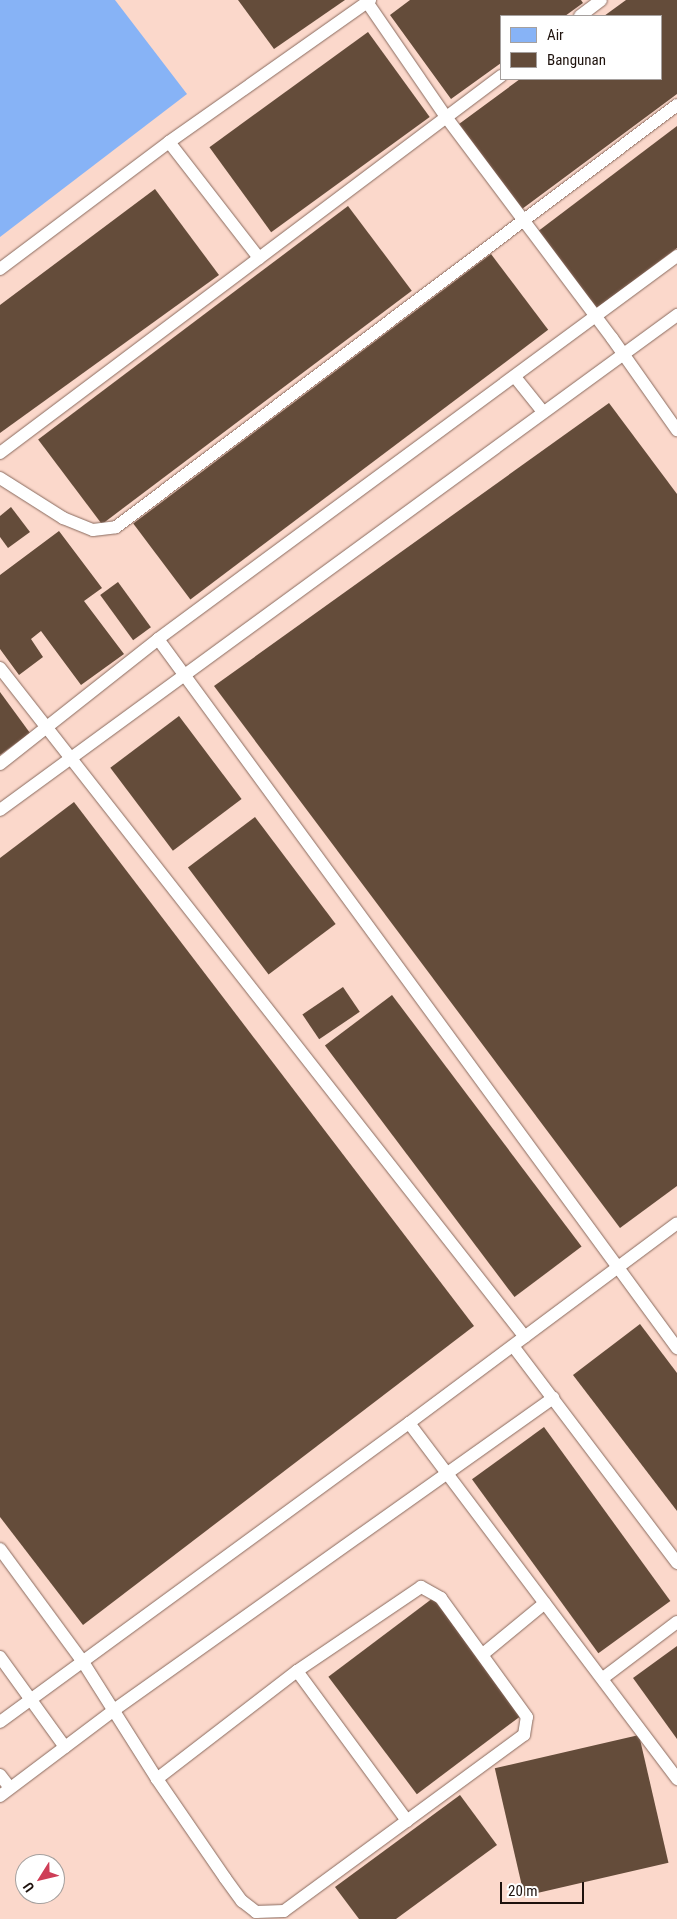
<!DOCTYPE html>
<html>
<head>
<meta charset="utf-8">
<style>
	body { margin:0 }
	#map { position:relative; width:677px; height:1919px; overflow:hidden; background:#fce7df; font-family:"Roboto Condensed",sans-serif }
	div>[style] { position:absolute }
	.built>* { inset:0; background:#fbd8cb }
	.water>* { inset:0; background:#87b3f6 }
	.building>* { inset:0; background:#644c3a; transform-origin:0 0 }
	.roads { filter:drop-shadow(0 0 1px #896a5e) drop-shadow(0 0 1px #896a5e) }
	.lane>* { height:12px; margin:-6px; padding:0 6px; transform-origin:6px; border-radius:6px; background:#fff }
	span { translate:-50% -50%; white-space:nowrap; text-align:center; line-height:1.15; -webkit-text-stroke:5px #fff; paint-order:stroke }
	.legend { position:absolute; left:500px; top:15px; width:162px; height:65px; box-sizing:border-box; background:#fff; border:1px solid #a5a09e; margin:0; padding:6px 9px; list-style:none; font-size:15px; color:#1e120d }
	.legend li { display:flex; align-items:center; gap:10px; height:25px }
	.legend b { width:25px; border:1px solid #a5a09e }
	.north { position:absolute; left:15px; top:1854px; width:50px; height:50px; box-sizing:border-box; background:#fff; border:1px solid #a5a09e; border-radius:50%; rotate:234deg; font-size:14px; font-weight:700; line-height:20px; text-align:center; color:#1e120d }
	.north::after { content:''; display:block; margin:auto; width:18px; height:22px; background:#ce3e57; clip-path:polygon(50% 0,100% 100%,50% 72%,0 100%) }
	.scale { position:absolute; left:500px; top:1882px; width:84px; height:22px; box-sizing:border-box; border:2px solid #1e120d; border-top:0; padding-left:6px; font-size:15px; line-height:18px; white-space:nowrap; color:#1e120d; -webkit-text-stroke:4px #fff; paint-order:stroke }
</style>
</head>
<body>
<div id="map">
	<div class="built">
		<div style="clip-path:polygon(evenodd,0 0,677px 0,677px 1919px,0 1919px,0 0,501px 16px,661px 16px,661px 79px,501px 79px,501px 16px,0 0,25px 1864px,55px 1864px,55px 1894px,25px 1894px,25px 1864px)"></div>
	</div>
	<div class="water">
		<div style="clip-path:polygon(0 0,115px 0,187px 94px,0 237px)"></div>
	</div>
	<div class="building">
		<div style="clip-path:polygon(238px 0,345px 0,274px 49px)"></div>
		<div style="clip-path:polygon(410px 0,581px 0,583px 3px,565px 16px,501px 16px,501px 63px,451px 99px,390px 15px)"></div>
		<div style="clip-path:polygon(626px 0,677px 0,677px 94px,522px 209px,459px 124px,520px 79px,661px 79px,661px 16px,604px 16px)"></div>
		<div style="left:368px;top:32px;width:105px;height:196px;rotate:54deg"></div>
		<div style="clip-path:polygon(677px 126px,677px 248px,596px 309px,537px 232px)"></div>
		<div style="clip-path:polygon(155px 189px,219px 275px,0 433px,0 305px)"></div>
		<div style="left:348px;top:206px;width:106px;height:388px;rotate:53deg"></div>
		<div style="left:491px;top:254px;width:95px;height:448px;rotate:53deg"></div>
		<div style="clip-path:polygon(609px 403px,677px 494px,677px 1186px,620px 1228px,214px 686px)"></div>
		<div style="clip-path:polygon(11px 507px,30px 532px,8px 548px,0 537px,0 516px)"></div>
		<div style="clip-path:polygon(59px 531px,102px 588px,84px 601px,124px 654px,81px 685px,41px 631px,31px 639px,43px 657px,19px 675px,0 649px,0 575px)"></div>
		<div style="left:118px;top:582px;width:56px;height:22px;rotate:54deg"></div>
		<div style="clip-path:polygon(0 692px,30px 733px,0 755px)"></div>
		<div style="left:179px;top:716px;width:104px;height:86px;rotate:53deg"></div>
		<div style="clip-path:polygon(74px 802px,474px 1326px,83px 1625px,0 1517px,0 858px)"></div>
		<div style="left:255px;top:817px;width:134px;height:84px;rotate:53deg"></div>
		<div style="left:343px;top:987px;width:30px;height:49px;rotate:56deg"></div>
		<div style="left:392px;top:995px;width:315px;height:84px;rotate:53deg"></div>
		<div style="clip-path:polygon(640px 1324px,677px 1373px,677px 1511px,573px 1375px)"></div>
		<div style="left:544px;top:1427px;width:215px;height:89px;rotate:54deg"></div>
		<div style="left:433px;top:1598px;width:147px;height:131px;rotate:53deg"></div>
		<div style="clip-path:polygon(677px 1646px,677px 1739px,633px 1678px)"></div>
		<div style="left:639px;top:1735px;width:131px;height:148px;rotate:77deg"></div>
		<div style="clip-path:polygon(460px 1795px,497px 1845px,396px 1919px,359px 1919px,335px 1887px)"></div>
	</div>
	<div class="roads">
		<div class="lane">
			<div style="left:367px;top:2px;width:140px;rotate:55.5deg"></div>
			<div style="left:446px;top:117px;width:276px;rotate:53.1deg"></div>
			<div style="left:612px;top:338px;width:113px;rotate:54.8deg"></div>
			<div style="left:580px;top:16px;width:26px;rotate:-37deg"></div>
			<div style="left:169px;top:142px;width:147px;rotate:52.2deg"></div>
			<div style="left:0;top:269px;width:211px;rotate:-36.9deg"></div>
			<div style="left:169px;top:142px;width:246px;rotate:-35.2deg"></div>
			<div style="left:515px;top:377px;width:45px;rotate:51.3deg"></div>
			<div style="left:0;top:453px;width:627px;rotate:-36.96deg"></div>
			<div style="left:0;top:478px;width:75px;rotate:32.4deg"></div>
			<div style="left:63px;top:518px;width:32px;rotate:22deg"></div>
			<div style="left:93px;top:530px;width:23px;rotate:-7deg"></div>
			<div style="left:116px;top:527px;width:702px;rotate:-36.95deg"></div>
			<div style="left:158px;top:639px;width:879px;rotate:53.8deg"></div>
			<div style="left:0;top:668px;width:850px;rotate:51.88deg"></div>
			<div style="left:0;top:764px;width:201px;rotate:-38.3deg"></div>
			<div style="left:158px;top:639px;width:645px;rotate:-36.43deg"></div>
			<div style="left:0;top:810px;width:839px;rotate:-36.17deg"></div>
			<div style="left:513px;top:1346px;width:272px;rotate:52.9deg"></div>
			<div style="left:409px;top:1423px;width:334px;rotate:-36.7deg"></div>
			<div style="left:0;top:1549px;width:140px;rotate:53.7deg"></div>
			<div style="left:83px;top:1662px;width:138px;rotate:57.7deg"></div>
			<div style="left:157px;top:1779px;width:120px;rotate:55.5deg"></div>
			<div style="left:225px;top:1878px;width:29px;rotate:54deg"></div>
			<div style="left:242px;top:1901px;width:18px;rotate:38deg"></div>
			<div style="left:256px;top:1912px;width:28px;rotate:-2deg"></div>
			<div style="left:284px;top:1911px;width:298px;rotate:-36.3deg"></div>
			<div style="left:524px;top:1735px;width:18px;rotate:-81deg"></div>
			<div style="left:527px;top:1717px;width:147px;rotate:-125.9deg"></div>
			<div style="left:441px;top:1598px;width:23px;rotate:-151deg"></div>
			<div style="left:421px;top:1587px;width:150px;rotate:145.9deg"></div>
			<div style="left:297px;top:1671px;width:177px;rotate:142.4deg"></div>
			<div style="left:483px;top:1654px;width:80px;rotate:-39.4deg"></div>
			<div style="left:0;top:1657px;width:111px;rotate:54.2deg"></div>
			<div style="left:297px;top:1671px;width:186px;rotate:53.7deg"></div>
			<div style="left:603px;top:1678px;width:93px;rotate:-37.1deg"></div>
			<div style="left:0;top:1722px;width:507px;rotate:-36.17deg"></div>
			<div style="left:409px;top:1423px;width:446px;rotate:53deg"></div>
			<div style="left:0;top:1775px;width:16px;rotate:52deg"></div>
			<div style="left:0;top:1796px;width:143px;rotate:-37deg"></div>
			<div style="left:114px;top:1710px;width:539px;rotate:-35.4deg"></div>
		</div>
	</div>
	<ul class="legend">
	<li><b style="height:14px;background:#87b3f6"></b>Air</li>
	<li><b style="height:14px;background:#644c3a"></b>Bangunan</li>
	</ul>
	<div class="north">U</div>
	<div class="scale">20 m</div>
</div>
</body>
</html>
